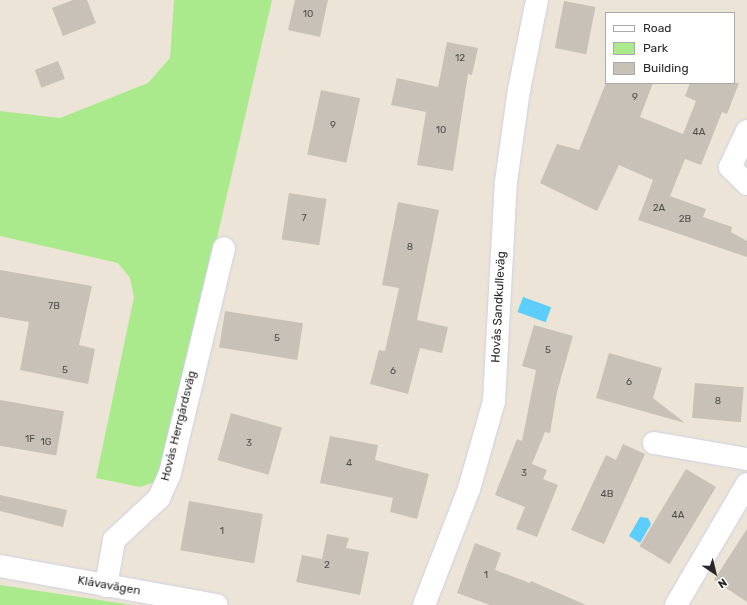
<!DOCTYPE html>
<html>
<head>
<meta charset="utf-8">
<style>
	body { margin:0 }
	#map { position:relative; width:747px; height:605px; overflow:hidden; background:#ece4d7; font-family:Rubik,sans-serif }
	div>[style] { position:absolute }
	.green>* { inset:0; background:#aaea8d }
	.water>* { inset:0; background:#5dcdfb; transform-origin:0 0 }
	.building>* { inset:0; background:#c7c1b7; transform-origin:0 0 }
	.roads { filter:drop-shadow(0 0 1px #cdd0e3) drop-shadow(0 0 1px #cdd0e3) }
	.minor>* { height:22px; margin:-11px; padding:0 11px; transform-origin:11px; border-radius:11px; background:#fff }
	span { translate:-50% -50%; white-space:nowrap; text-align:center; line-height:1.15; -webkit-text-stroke:4px #fff; paint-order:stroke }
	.number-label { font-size:10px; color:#504e4c }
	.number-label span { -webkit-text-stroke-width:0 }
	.street-label { font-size:12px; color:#282828 }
	.legend { position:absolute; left:605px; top:12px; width:130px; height:72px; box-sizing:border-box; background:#fff; border:1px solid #a9a9a9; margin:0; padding:5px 7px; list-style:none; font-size:12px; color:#282828 }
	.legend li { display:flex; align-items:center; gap:8px; height:20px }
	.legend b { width:20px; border:1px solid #a9a9a9 }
	.north { position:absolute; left:695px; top:553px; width:40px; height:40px; -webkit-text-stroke:3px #fff; paint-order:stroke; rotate:145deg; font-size:11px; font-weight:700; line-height:16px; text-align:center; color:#282828 }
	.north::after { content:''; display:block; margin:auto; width:14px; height:18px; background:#282828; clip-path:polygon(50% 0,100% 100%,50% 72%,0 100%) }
</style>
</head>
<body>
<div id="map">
	<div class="green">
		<div style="clip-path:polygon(174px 0,272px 0,161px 480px,140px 487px,96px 478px,134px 297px,130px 278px,118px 263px,0 236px,0 111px,60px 118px,148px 83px,170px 58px)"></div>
		<div style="clip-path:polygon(0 585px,26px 589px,133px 605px,0 605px)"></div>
	</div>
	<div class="water">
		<div style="left:523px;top:297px;width:30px;height:16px;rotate:20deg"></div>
		<div style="clip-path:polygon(640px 517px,648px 518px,651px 524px,640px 543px,629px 536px)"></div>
	</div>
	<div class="building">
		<div style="clip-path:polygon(73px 0,87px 0,96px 23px,63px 36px,52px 8px)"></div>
		<div style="clip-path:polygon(295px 0,328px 0,320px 37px,288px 30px)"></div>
		<div style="left:564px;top:1px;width:32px;height:48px;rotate:11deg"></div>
		<div style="clip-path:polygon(447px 42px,478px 48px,472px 75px,468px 74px,453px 171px,417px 165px,426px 112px,391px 105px,397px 78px,438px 87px)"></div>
		<div style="left:58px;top:61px;width:19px;height:25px;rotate:69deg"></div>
		<div style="clip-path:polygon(606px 83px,653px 83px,640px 117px,683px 134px,696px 101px,685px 96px,690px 83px,739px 83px,727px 114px,722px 112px,701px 165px,685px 159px,670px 196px,706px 209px,703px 217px,732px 227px,731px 232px,747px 241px,747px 257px,638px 220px,653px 180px,619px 165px,597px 211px,540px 183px,557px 144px,579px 150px)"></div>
		<div style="left:321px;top:90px;width:40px;height:66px;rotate:12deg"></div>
		<div style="left:289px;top:193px;width:38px;height:47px;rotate:9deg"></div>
		<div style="clip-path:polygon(398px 202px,439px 210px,417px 320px,448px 327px,442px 353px,420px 348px,408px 394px,370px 384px,379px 350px,385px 351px,399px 288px,382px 285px)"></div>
		<div style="clip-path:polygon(0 270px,92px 286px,79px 345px,95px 349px,88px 384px,20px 370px,29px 322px,0 317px)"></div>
		<div style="left:225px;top:311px;width:79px;height:37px;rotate:9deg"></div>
		<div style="clip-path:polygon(534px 325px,573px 336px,557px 392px,550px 433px,545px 432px,532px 464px,547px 470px,543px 479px,558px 485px,537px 537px,516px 529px,525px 507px,495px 495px,517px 439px,522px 441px,536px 370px,522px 366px)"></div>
		<div style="clip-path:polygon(609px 353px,662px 368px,653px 398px,685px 423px,596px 398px)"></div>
		<div style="left:695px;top:383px;width:49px;height:35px;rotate:5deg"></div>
		<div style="left:0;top:400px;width:65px;height:45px;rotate:10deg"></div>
		<div style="left:231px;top:413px;width:53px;height:49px;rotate:16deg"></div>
		<div style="clip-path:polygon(330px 436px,378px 445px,375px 460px,429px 474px,417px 519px,390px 512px,393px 498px,320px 483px)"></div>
		<div style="clip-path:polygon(623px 444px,645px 454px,604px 544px,571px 530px,606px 455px,616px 460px)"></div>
		<div style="left:686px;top:469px;width:35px;height:90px;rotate:31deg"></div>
		<div style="clip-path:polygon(0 495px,67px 510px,63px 527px,0 511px)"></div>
		<div style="left:189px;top:501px;width:75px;height:50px;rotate:10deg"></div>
		<div style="clip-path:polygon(747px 529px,747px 602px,714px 580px)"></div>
		<div style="clip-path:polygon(327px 534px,349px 538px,346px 548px,369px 552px,360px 595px,296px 582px,302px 555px,322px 559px)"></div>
		<div style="clip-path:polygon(475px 543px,501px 553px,495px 570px,530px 583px,531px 581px,586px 605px,490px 605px,457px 593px)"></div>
	</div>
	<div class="roads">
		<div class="minor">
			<div style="left:747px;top:131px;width:40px;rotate:115deg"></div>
			<div style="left:730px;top:167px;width:24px;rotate:45deg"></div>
			<div style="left:654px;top:443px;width:94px;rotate:9.8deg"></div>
			<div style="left:0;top:566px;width:220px;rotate:10.2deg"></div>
			<div style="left:106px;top:586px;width:47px;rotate:-80.1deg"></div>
			<div style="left:114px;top:540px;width:62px;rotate:-43deg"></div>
			<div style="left:159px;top:498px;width:27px;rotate:-66deg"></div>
			<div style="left:170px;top:473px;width:231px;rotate:-76.5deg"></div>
			<div style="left:424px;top:605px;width:124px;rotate:-68.8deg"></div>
			<div style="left:469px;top:489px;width:91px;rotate:-74.1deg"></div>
			<div style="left:494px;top:401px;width:219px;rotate:-86.9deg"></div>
			<div style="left:506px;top:182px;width:93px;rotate:-82deg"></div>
			<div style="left:519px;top:90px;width:92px;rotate:-78.7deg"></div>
			<div style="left:676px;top:605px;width:140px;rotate:-59.6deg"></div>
		</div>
	</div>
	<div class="number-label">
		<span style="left:308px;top:15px">10</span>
		<span style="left:460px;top:59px">12</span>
		<span style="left:635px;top:98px">9</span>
		<span style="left:333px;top:126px">9</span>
		<span style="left:441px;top:131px">10</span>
		<span style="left:699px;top:133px">4A</span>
		<span style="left:659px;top:209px">2A</span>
		<span style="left:304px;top:219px">7</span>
		<span style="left:685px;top:220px">2B</span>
		<span style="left:410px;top:248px">8</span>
		<span style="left:54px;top:307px">7B</span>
		<span style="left:277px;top:339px">5</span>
		<span style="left:548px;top:351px">5</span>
		<span style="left:65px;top:371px">5</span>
		<span style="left:393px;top:372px">6</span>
		<span style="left:629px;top:383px">6</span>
		<span style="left:718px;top:402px">8</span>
		<span style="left:30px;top:440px">1F</span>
		<span style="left:46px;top:443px">1G</span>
		<span style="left:249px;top:444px">3</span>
		<span style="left:349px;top:464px">4</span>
		<span style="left:524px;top:474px">3</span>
		<span style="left:607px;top:495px">4B</span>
		<span style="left:678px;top:516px">4A</span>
		<span style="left:222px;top:532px">1</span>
		<span style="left:327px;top:566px">2</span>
		<span style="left:486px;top:576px">1</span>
	</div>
	<div class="street-label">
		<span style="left:499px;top:307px;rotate:-87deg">Hovås Sandkulleväg</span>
		<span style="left:179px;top:426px;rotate:-76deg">Hovås Herrgårdsväg</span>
		<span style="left:109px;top:586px;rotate:10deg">Klåvavägen</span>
	</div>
	<ul class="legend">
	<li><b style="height:5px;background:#fff"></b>Road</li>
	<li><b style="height:11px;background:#aaea8d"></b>Park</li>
	<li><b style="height:11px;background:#c7c1b7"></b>Building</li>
	</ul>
	<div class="north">N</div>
</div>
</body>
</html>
